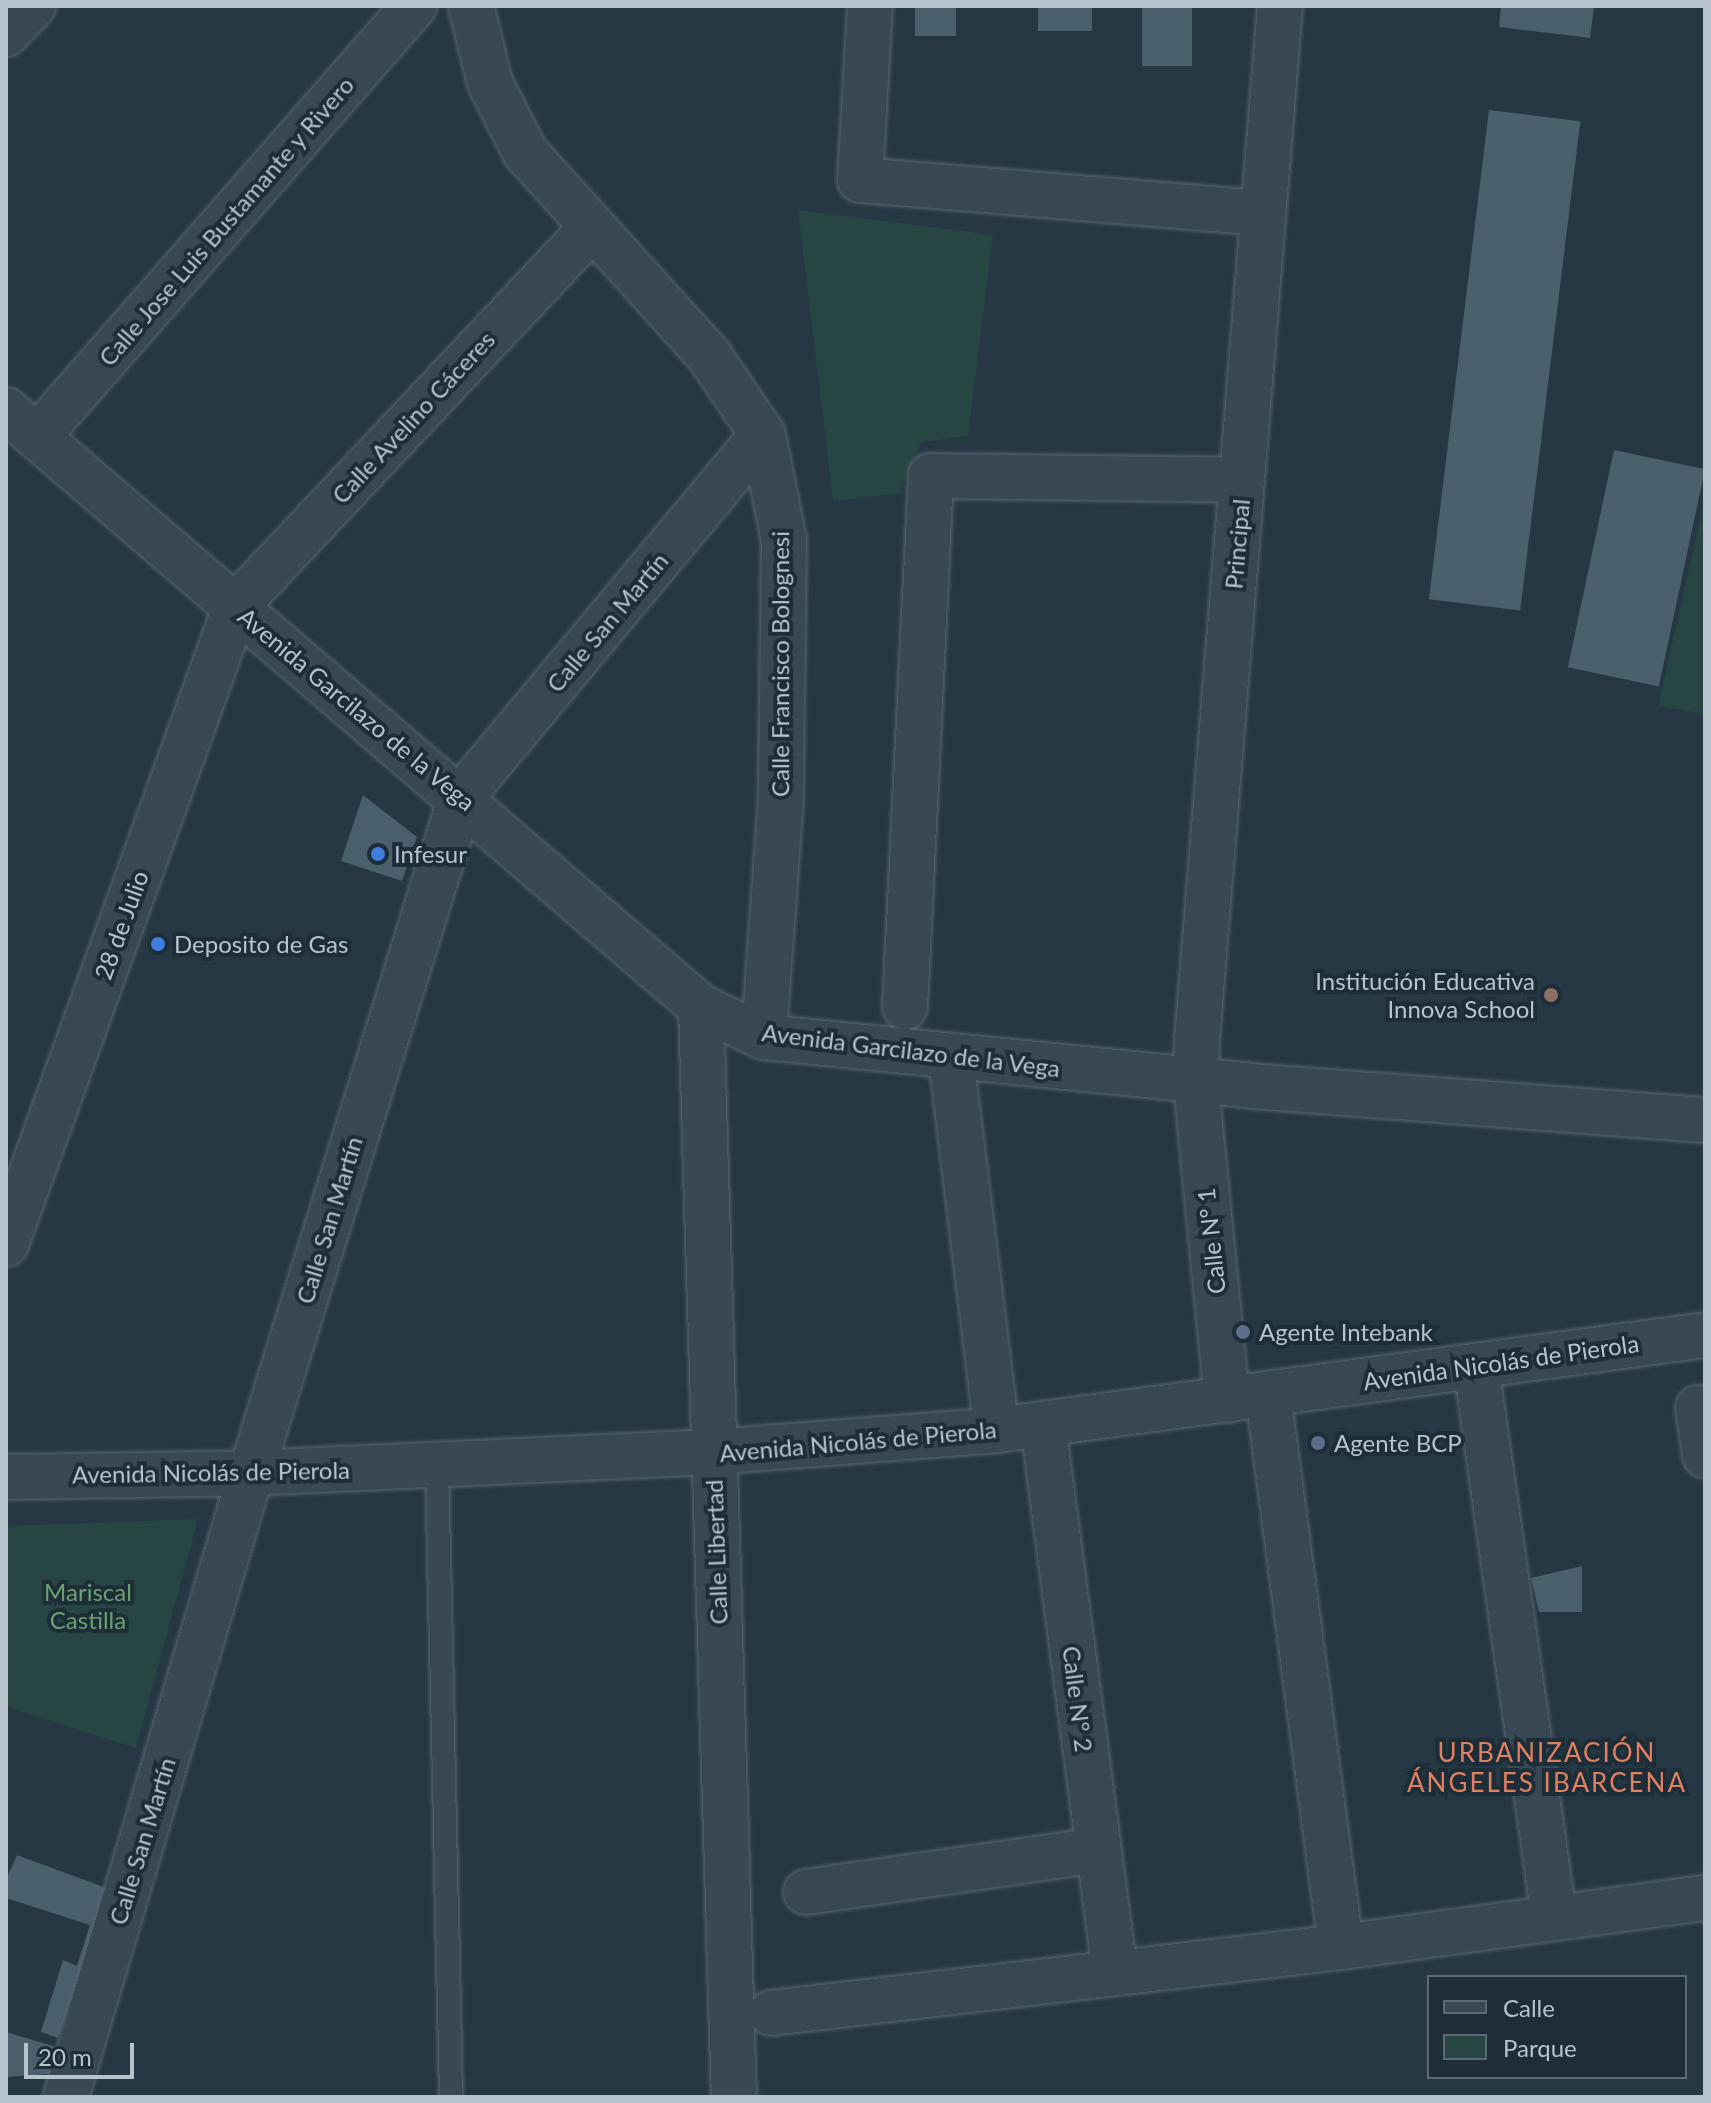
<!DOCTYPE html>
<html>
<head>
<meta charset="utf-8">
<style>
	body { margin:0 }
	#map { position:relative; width:1711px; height:2103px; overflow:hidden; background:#253844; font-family:Lato,sans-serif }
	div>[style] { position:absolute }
	.green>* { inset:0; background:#274543 }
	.building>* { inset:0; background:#4a606c; transform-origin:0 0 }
	.roads { filter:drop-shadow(0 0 2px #576671) drop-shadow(0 0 2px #576671) }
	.service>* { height:22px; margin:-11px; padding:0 11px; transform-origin:11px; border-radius:11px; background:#394953 }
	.minor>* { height:44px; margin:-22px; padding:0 22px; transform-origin:22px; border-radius:22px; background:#394953 }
	.tertiary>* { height:44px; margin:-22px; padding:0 22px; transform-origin:22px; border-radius:22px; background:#394953 }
	.dots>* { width:22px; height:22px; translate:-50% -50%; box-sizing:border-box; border:4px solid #1e2e39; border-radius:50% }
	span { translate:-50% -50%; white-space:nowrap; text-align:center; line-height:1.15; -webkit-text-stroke:8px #1e2e39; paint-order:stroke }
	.street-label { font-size:24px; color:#b6c3cd }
	.poi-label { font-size:24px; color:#b6c3cd }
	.left { translate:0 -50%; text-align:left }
	.right { translate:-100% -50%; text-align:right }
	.park-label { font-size:24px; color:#6ca06e }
	.neighbourhood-label { font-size:26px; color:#de8061; letter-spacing:2px }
	.frame { position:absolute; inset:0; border:8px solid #b6c3cd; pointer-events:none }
	.legend { position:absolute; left:1427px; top:1975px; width:260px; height:104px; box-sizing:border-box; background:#1e2e39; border:2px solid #5b6a74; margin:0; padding:10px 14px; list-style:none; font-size:24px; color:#b6c3cd }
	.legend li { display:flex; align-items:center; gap:16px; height:40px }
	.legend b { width:40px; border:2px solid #5b6a74 }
	.scale { position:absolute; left:24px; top:2043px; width:110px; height:36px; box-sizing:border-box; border:4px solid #b6c3cd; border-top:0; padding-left:10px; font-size:24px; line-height:28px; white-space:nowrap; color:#b6c3cd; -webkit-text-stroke:6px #1e2e39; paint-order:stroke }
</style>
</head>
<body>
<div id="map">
	<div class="green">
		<div style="clip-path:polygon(798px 210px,993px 235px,968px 436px,921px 442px,900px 493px,833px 501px)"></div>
		<div style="clip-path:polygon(1705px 499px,1705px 714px,1658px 706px)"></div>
		<div style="clip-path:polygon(198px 1519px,136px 1748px,6px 1707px,6px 1526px)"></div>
	</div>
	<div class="building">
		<div style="left:915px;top:6px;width:41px;height:30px"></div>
		<div style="left:1038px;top:6px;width:54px;height:25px"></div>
		<div style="left:1142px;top:6px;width:50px;height:60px"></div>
		<div style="clip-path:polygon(1501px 6px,1594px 6px,1590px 38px,1499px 27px)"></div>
		<div style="left:1489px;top:110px;width:92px;height:493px;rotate:7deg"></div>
		<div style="left:1614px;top:450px;width:93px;height:222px;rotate:12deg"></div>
		<div style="clip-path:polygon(363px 795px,417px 837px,402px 881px,341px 861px)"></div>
		<div style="clip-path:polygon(1582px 1566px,1582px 1612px,1539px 1612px,1531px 1578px)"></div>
		<div style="clip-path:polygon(17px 1855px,109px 1889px,58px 2038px,41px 2032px,63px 1960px,77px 1966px,90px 1925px,6px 1898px,6px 1879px)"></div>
		<div style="clip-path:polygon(6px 2032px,56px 2047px,50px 2074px,6px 2077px)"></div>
	</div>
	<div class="roads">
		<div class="service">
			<div style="left:437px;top:1465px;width:632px;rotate:88.73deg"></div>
		</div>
		<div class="minor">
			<div style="left:471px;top:6px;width:79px;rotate:76.1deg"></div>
			<div style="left:490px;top:83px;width:77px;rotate:63.1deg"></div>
			<div style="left:525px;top:152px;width:276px;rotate:47.9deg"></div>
			<div style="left:710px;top:357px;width:94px;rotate:55.8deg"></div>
			<div style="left:763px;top:435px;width:108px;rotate:78.8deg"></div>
			<div style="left:784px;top:541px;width:256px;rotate:90.7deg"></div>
			<div style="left:781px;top:797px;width:241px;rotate:94.1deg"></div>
			<div style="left:870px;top:6px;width:174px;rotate:93.3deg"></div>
			<div style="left:860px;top:180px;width:404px;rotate:4.7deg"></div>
			<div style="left:6px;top:34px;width:39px;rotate:-46deg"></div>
			<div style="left:37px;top:437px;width:573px;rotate:-48.82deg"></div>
			<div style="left:905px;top:1007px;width:532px;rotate:-87.2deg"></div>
			<div style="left:931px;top:476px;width:311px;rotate:0.7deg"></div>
			<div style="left:951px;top:1058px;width:375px;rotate:83deg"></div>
			<div style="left:6px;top:1244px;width:678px;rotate:-70.18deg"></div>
			<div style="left:236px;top:606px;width:518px;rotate:-46.72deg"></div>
			<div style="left:1476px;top:1366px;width:556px;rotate:81.94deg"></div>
			<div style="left:1268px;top:1394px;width:558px;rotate:82.48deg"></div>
			<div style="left:1227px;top:1400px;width:321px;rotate:-95.6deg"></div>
			<div style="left:1196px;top:1081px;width:41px;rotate:-88.6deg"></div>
			<div style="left:1197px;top:1040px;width:1037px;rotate:-85.41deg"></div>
			<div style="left:1705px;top:1408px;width:7px;rotate:180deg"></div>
			<div style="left:1698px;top:1408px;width:48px;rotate:81.5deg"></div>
			<div style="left:1043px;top:1425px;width:553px;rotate:82.51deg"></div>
			<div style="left:806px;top:1892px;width:294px;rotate:-8.2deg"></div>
			<div style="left:771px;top:2013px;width:574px;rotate:-6.6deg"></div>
			<div style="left:1341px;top:1947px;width:367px;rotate:-7.7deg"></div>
			<div style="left:66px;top:2097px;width:651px;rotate:-73.49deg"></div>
			<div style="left:251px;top:1473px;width:708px;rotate:-72.74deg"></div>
			<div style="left:461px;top:797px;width:471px;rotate:-50.2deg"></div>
		</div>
		<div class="tertiary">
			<div style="left:6px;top:410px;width:916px;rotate:40.66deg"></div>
			<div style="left:701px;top:1007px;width:70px;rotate:25.5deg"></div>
			<div style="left:764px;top:1037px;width:489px;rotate:5.7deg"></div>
			<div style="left:1251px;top:1086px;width:455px;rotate:4.3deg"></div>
			<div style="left:701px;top:1007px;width:1090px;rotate:88.27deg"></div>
			<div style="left:6px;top:1477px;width:245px;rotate:-0.9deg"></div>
			<div style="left:251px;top:1473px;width:462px;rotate:-2.6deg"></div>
			<div style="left:713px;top:1452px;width:285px;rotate:-4.4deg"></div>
			<div style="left:997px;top:1430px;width:714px;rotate:-7.64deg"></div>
		</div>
	</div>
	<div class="dots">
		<div style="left:378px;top:854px;background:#3f7fe0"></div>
		<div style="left:158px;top:944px;background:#3f7fe0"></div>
		<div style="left:1551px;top:995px;background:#8d6e63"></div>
		<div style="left:1243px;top:1332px;background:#5c6f8a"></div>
		<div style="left:1318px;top:1443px;background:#5c6f8a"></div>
	</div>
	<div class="street-label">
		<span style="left:226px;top:221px;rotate:-49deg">Calle Jose Luis Bustamante y Rivero</span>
		<span style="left:413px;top:417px;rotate:-47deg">Calle Avelino Cáceres</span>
		<span style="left:1237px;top:544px;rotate:-85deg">Principal</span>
		<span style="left:607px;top:622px;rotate:-50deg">Calle San Martín</span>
		<span style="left:780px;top:664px;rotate:-90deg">Calle Francisco Bolognesi</span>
		<span style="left:357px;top:709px;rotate:40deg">Avenida Garcilazo de la Vega</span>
		<span style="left:121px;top:925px;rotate:-70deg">28 de Julio</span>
		<span style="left:911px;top:1050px;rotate:7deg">Avenida Garcilazo de la Vega</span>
		<span style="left:329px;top:1220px;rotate:-73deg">Calle San Martín</span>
		<span style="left:1211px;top:1241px;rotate:-96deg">Calle N° 1</span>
		<span style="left:1501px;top:1362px;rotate:-8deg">Avenida Nicolás de Pierola</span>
		<span style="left:858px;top:1441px;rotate:-5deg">Avenida Nicolás de Pierola</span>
		<span style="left:211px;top:1472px;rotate:-1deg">Avenida Nicolás de Pierola</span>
		<span style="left:716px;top:1552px;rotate:-92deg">Calle Libertad</span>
		<span style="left:1078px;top:1699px;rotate:83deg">Calle N° 2</span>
		<span style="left:142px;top:1841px;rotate:-73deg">Calle San Martín</span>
	</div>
	<div class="poi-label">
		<span class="left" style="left:394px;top:854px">Infesur</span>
		<span class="left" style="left:174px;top:944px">Deposito de Gas</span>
		<span class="right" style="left:1535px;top:995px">Institución Educativa<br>Innova School</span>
		<span class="left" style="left:1259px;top:1332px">Agente Intebank</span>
		<span class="left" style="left:1334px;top:1443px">Agente BCP</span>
	</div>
	<div class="park-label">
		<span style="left:88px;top:1606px">Mariscal<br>Castilla</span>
	</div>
	<div class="neighbourhood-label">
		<span style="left:1547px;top:1768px">URBANIZACIÓN<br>ÁNGELES IBARCENA</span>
	</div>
	<div class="frame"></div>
	<ul class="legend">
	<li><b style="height:10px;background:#394953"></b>Calle</li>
	<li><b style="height:22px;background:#274543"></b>Parque</li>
	</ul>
	<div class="scale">20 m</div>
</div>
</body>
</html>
